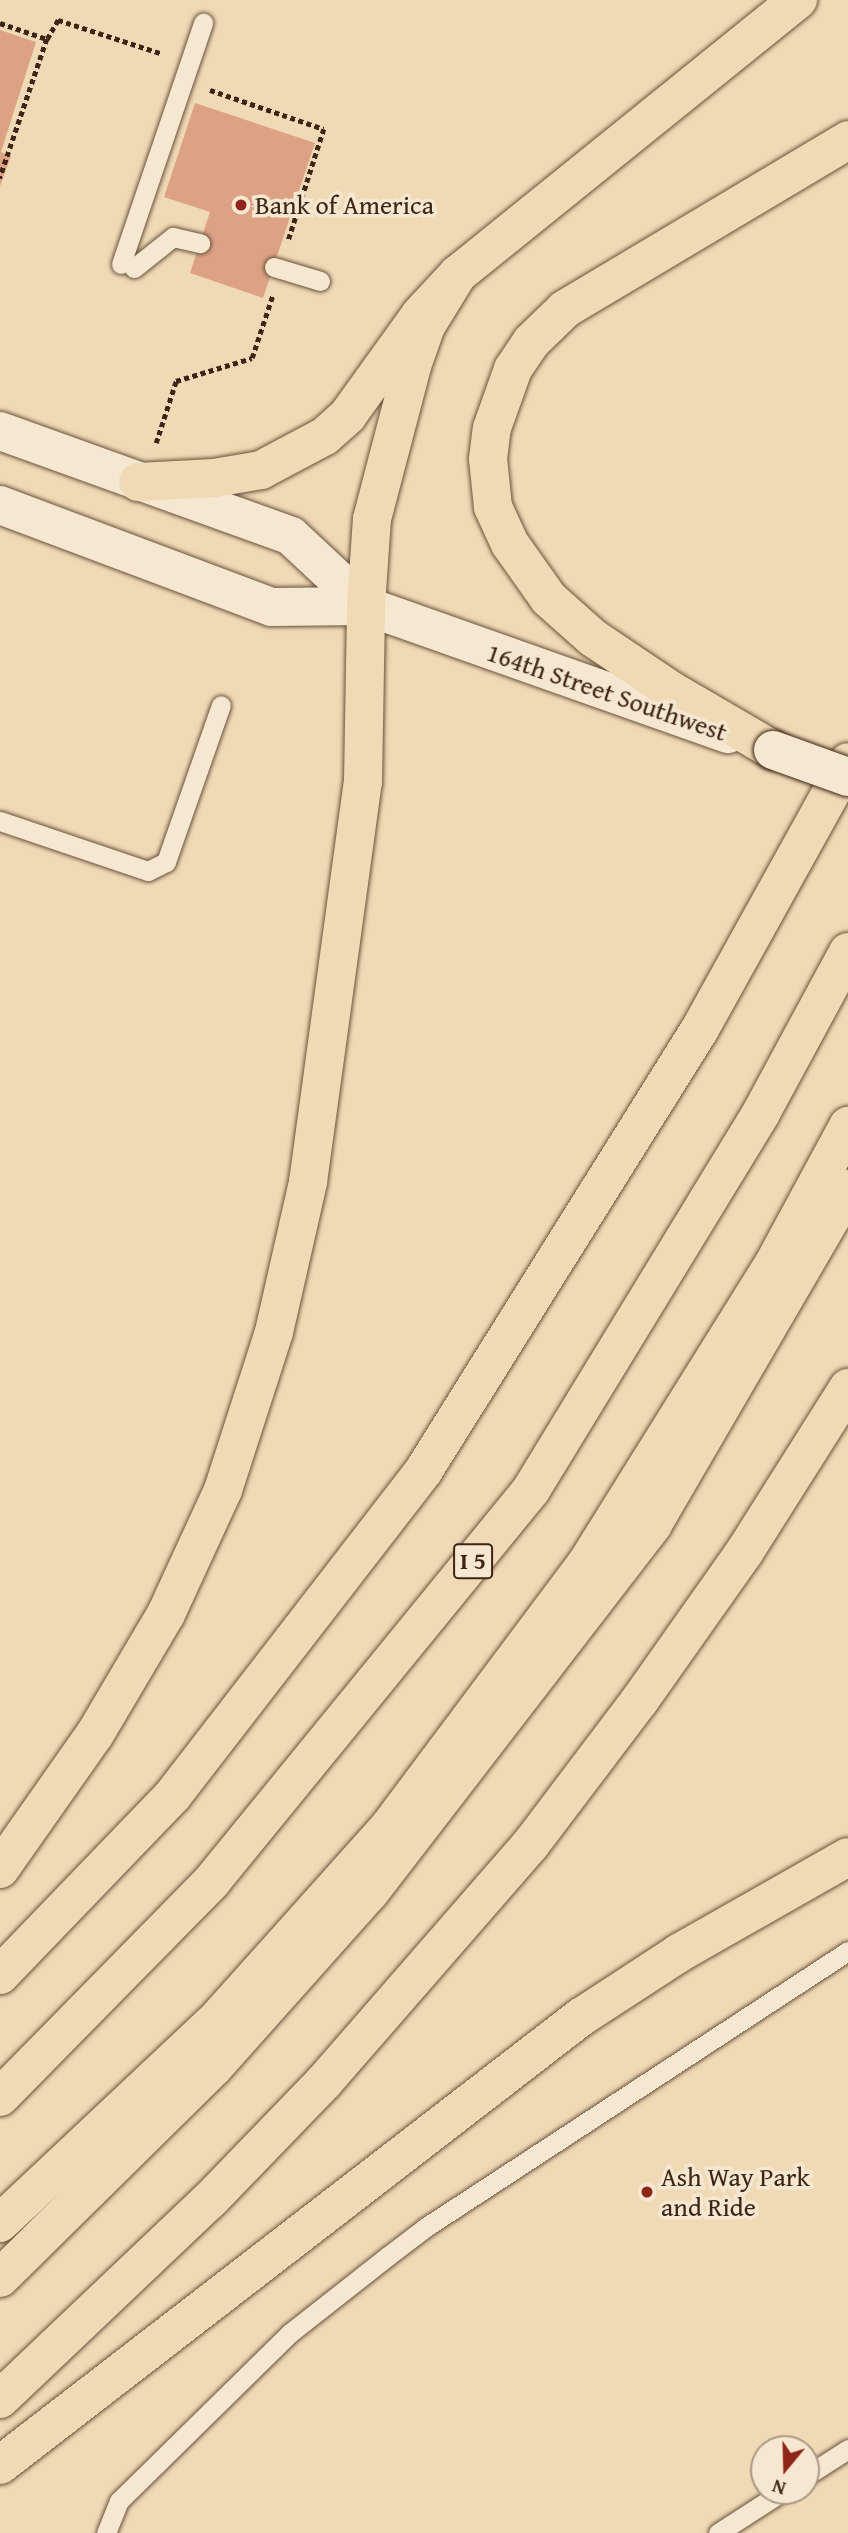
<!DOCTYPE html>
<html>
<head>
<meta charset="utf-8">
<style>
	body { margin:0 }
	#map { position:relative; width:848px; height:2533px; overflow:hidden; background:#f0dab6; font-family:"Gentium Book Plus",serif }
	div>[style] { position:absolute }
	.building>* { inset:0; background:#dda284 }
	.path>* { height:4.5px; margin-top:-2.25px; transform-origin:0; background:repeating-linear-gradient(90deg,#3e2414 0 5px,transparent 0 8.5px) }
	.roads { filter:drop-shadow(0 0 2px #6a523c) drop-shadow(0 0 2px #6a523c) }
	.service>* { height:19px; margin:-9.5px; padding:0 9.5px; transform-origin:9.5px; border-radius:9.5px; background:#f5e7d0 }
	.secondary>* { height:38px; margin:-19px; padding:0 19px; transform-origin:19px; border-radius:19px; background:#f5e7d0 }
	.motorway>* { height:38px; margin:-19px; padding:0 19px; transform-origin:19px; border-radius:19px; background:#f0dab6 }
	.bridges { filter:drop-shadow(0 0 2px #3e2414) drop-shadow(0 0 2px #3e2414) }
	.secondary-bridge>* { height:38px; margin:-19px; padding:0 19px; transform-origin:19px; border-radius:19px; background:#f5e7d0 }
	.dots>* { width:19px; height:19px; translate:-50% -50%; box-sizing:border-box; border:4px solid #f5e7d0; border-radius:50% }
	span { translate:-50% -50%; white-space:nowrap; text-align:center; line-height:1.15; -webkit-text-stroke:7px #f5e7d0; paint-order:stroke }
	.shield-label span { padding:2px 5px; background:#f5e7d0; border:2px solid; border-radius:5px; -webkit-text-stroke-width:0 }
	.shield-label { font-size:24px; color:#3e2414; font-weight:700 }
	.poi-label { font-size:26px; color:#3e2414 }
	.left { translate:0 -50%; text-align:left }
	.street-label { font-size:26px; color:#3e2414 }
	.north { position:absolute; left:750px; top:2435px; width:70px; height:70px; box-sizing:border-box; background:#f5e7d0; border:2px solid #ac9985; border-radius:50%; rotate:199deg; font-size:19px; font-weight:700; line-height:28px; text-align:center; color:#3e2414 }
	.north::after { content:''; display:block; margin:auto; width:24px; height:32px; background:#8f2418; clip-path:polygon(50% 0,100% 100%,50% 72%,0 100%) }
</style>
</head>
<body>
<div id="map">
	<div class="building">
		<div style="clip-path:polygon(0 30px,36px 42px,1px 152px,11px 156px,0 186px)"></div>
		<div style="clip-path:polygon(195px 103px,315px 143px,263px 298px,190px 273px,210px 212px,164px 197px)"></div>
	</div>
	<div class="path">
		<div style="left:0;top:23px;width:50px;rotate:18.8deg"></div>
		<div style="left:47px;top:39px;width:147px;rotate:108.7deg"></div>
		<div style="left:47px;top:39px;width:22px;rotate:-60deg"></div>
		<div style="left:58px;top:20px;width:110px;rotate:17.9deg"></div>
		<div style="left:210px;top:90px;width:120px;rotate:18.9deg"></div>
		<div style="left:324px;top:129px;width:119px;rotate:107.7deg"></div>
		<div style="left:156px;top:443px;width:65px;rotate:-72.1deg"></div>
		<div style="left:176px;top:381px;width:79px;rotate:-16.8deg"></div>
		<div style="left:252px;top:358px;width:67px;rotate:-71.8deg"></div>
	</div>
	<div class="roads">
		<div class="service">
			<div style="left:121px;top:264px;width:255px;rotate:-71.2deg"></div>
			<div style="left:274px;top:267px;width:48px;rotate:16.9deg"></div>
			<div style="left:134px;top:268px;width:50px;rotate:-38.5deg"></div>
			<div style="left:173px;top:237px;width:28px;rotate:13deg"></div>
			<div style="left:0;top:821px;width:156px;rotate:18.7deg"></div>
			<div style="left:148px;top:871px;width:20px;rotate:-27deg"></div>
			<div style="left:166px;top:862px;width:166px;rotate:-70.7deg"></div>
			<div style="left:806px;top:2476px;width:50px;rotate:-32.7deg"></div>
			<div style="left:106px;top:2533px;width:35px;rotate:-68deg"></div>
			<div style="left:119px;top:2501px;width:240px;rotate:-44.5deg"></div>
			<div style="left:290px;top:2333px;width:125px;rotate:-38.2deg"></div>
			<div style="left:388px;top:2256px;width:48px;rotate:-37.3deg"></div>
			<div style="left:426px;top:2227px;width:504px;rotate:-33.19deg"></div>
			<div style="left:718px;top:2533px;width:77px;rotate:-32.9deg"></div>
		</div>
		<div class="secondary">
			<div style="left:0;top:431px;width:309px;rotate:19.8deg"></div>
			<div style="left:291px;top:536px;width:103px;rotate:43deg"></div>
			<div style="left:0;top:505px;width:290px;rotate:20.6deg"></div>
			<div style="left:272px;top:607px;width:94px;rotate:-0.6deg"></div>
			<div style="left:366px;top:606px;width:384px;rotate:19.5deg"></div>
		</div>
		<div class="motorway">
			<div style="left:138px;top:482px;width:76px;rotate:-3deg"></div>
			<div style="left:214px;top:478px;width:48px;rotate:-9.7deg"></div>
			<div style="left:261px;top:470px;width:72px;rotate:-28deg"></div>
			<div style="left:325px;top:436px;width:31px;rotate:-42deg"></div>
			<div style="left:348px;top:415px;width:123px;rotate:-54.2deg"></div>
			<div style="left:420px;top:315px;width:56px;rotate:-47.2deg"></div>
			<div style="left:458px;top:274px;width:437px;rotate:-38.9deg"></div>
			<div style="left:773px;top:750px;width:117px;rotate:-149.7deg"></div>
			<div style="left:672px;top:691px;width:95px;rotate:-146.1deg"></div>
			<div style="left:593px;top:638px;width:59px;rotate:-138.4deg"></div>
			<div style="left:549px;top:599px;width:67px;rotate:-125.3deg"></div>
			<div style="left:510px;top:544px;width:41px;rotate:-114.7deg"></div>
			<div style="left:493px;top:507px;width:48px;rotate:-95.9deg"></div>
			<div style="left:488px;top:459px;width:31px;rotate:-83deg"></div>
			<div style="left:492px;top:428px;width:63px;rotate:-70.4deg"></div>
			<div style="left:513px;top:369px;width:32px;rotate:-56deg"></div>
			<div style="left:531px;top:342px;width:47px;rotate:-44.1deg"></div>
			<div style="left:565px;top:309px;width:330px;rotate:-30.8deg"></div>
			<div style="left:0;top:1869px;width:165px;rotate:-54.9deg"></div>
			<div style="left:95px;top:1734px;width:139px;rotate:-59.4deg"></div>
			<div style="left:166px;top:1614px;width:136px;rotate:-65.3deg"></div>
			<div style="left:223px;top:1490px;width:166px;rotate:-72.1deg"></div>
			<div style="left:274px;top:1332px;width:154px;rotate:-77.2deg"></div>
			<div style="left:308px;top:1182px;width:404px;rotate:-82.2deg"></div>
			<div style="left:363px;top:782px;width:176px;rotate:-89deg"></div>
			<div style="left:366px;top:606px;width:87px;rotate:-86.1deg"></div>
			<div style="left:372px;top:519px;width:158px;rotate:-75.3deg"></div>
			<div style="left:412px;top:366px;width:42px;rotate:-70.7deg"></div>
			<div style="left:426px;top:326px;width:61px;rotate:-58.4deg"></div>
			<div style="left:0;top:1975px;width:250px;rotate:-46.1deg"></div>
			<div style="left:173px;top:1795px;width:411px;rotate:-52.3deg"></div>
			<div style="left:424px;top:1470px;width:520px;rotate:-57.96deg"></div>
			<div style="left:700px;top:1029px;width:305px;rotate:-61deg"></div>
			<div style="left:0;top:2097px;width:303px;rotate:-45.5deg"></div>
			<div style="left:212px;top:1881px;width:505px;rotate:-50.79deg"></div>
			<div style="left:531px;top:1490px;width:442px;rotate:-58.6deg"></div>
			<div style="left:761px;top:1113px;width:183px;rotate:-61.6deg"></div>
			<div style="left:0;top:2223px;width:301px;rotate:-43.2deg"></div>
			<div style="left:219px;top:2017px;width:255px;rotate:-48.2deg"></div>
			<div style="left:389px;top:1827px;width:329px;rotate:-53.2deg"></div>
			<div style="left:586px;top:1564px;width:355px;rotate:-58deg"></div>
			<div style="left:774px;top:1263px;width:156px;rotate:-61.6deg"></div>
			<div style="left:0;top:2278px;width:299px;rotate:-44.6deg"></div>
			<div style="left:213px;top:2068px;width:236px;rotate:-48.3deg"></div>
			<div style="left:370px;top:1892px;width:464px;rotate:-52.4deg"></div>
			<div style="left:653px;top:1524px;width:388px;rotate:-59.8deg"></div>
			<div style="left:0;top:2399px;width:289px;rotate:-43.5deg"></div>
			<div style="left:210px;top:2200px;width:164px;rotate:-46deg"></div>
			<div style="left:324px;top:2082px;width:315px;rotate:-49deg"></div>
			<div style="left:531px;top:1844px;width:181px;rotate:-52.9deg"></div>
			<div style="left:640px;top:1700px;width:182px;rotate:-54.8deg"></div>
			<div style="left:745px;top:1551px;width:193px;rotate:-57.7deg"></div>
			<div style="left:0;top:2465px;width:734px;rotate:-37.64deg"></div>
			<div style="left:581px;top:2017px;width:117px;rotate:-33.1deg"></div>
			<div style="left:679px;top:1953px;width:194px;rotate:-29.6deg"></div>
		</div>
	</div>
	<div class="bridges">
		<div class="secondary-bridge">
			<div style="left:773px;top:750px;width:80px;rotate:19.8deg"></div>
		</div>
	</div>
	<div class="dots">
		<div style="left:241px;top:205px;background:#8f2418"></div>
		<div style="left:647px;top:2192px;background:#8f2418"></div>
	</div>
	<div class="shield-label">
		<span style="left:473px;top:1561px">I 5</span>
	</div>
	<div class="poi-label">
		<span class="left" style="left:255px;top:205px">Bank of America</span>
		<span class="left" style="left:661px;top:2192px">Ash Way Park<br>and Ride</span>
	</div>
	<div class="street-label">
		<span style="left:607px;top:692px;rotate:19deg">164th Street Southwest</span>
	</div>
	<div class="north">N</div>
</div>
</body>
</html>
